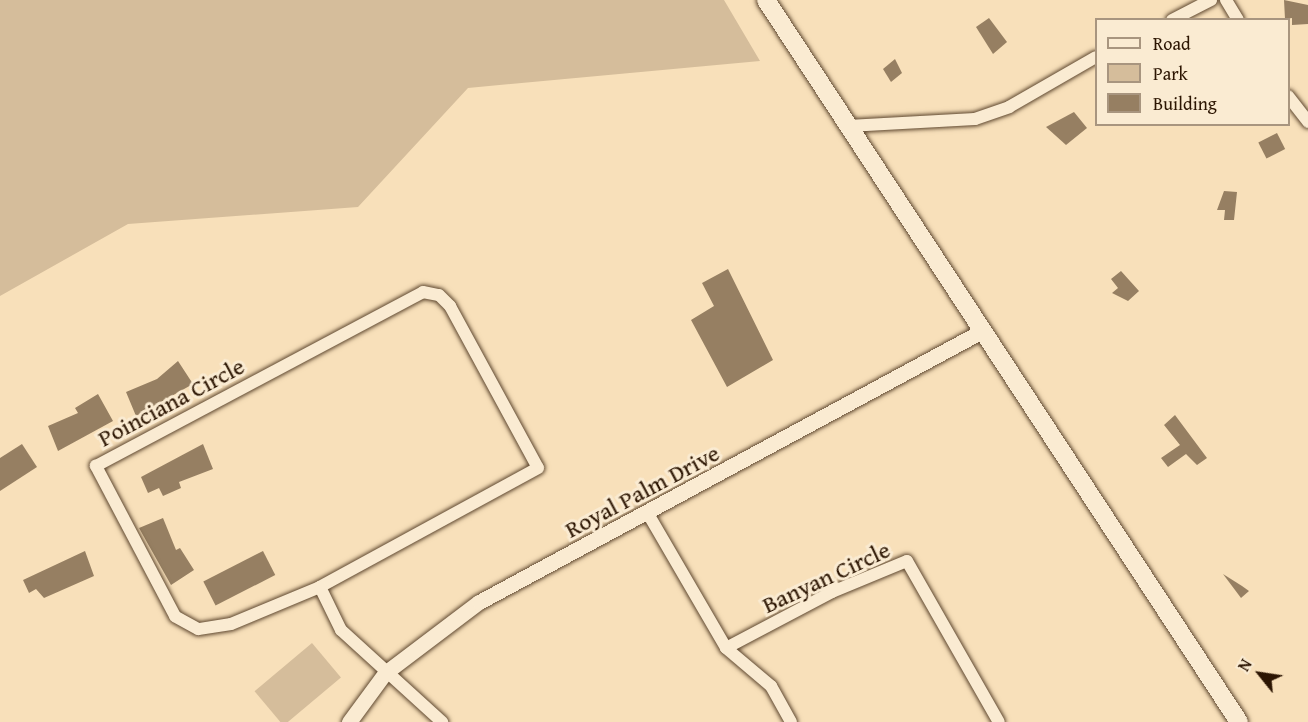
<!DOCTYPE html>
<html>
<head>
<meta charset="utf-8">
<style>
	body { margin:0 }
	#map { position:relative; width:1308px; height:722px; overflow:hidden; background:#f8e0ba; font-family:"Gentium Book Plus",serif }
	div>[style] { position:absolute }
	.green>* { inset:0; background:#d5bd9b; transform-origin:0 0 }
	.building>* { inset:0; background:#967f62; transform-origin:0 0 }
	.roads { filter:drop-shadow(0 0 2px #5f4830) drop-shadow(0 0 2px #5f4830) }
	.minor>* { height:12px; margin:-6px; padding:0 6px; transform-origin:6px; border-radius:6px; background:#faebd2 }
	.tertiary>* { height:15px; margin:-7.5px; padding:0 7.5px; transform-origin:7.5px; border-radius:7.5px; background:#faebd2 }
	.secondary>* { height:18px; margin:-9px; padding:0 9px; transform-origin:9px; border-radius:9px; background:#faebd2 }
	span { translate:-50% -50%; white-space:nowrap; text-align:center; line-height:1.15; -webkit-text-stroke:6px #faebd2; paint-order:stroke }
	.street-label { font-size:24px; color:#2c1502 }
	.legend { position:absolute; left:1095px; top:18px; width:195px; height:108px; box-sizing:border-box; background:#faebd2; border:2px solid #a8957f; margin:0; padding:8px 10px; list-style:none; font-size:18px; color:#2c1502 }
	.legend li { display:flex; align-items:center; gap:12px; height:30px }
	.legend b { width:30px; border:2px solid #a8957f }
	.north { position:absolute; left:1230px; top:644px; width:60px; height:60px; -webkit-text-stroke:4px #faebd2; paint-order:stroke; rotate:300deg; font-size:16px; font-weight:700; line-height:24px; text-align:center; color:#2c1502 }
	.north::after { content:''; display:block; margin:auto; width:21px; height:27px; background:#2c1502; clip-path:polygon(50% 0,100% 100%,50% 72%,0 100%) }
</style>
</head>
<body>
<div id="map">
	<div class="green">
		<div style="clip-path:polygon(0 0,724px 0,760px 61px,468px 88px,358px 207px,128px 224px,0 296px)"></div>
		<div style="left:312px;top:643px;width:45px;height:75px;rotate:50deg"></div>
	</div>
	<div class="building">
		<div style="clip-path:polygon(1284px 0,1308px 5px,1308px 24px,1292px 25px,1292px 18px,1285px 19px)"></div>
		<div style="clip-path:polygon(989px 18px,1007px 42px,993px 54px,976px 27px)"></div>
		<div style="clip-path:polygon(895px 59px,902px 73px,891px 82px,883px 69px)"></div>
		<div style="clip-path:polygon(1074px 112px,1087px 128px,1066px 145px,1046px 127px)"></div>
		<div style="left:1277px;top:133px;width:18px;height:21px;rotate:63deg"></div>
		<div style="clip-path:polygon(1224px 191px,1237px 192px,1234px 220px,1224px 220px,1225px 210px,1217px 210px)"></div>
		<div style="clip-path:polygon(728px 269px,773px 360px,727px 387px,691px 320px,714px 306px,702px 283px)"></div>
		<div style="clip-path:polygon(1121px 271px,1139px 291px,1128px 301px,1112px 293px,1118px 288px,1111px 279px)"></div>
		<div style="clip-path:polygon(178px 361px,193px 384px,136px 416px,126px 392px,157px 379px)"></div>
		<div style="clip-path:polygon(98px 394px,113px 421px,58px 451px,48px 426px,78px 413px,75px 408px)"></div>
		<div style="clip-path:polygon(1175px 415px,1207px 458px,1197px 465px,1186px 454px,1168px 467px,1161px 458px,1180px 445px,1164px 425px)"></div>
		<div style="clip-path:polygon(22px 444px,37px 467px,0 491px,0 458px)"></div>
		<div style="clip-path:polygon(203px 444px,213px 469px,179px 482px,181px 488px,163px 496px,159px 488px,148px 493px,141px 477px)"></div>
		<div style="clip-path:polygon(163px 518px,176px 550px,180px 548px,194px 570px,171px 585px,139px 528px)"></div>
		<div style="clip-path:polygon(85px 551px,94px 576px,44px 598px,36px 589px,29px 593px,23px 580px)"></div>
		<div style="left:263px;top:551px;width:27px;height:67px;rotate:63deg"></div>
		<div style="clip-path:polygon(1223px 574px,1242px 586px,1249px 591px,1241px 598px)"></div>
	</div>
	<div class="roads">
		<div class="minor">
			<div style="left:1226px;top:0;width:23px;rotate:59deg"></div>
			<div style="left:1172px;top:20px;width:44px;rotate:-27.1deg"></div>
			<div style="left:1288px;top:96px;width:33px;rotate:52deg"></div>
			<div style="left:848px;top:126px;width:127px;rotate:-3.2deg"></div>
			<div style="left:975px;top:119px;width:36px;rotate:-19deg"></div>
			<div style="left:1009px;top:107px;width:100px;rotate:-29.9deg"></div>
			<div style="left:423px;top:292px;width:16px;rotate:11deg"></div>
			<div style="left:439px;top:295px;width:16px;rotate:45deg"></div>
			<div style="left:450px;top:306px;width:184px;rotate:61.5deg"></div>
			<div style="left:538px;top:468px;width:248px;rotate:151.4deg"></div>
			<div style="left:320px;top:587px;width:96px;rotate:157.4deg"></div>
			<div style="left:231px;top:624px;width:33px;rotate:171deg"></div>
			<div style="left:198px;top:629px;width:26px;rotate:-151deg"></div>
			<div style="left:175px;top:616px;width:170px;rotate:-117.8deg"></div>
			<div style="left:96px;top:466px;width:370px;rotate:-28deg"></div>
			<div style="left:647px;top:512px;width:157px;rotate:59.8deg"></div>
			<div style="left:726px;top:648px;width:59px;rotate:40.2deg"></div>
			<div style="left:771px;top:686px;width:41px;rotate:60.9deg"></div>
			<div style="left:320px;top:587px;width:48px;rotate:64deg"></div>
			<div style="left:341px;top:630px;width:137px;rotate:42.3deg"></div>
			<div style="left:726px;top:648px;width:120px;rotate:-27.8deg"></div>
			<div style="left:832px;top:592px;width:81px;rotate:-22.5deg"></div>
			<div style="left:907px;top:561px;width:185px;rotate:60.3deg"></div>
		</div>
		<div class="tertiary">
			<div style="left:349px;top:722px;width:61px;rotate:-53.7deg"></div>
			<div style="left:385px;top:673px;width:118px;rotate:-37.1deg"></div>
			<div style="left:479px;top:602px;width:571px;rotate:-28.31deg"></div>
		</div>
		<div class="secondary">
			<div style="left:766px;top:0;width:863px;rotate:56.77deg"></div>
		</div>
	</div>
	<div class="street-label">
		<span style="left:171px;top:402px;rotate:-28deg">Poinciana Circle</span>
		<span style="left:642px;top:491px;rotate:-28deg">Royal Palm Drive</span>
		<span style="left:826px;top:577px;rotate:-25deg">Banyan Circle</span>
	</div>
	<ul class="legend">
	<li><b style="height:8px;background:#faebd2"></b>Road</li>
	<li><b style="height:16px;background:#d5bd9b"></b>Park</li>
	<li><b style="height:16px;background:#967f62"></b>Building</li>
	</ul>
	<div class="north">N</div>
</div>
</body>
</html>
